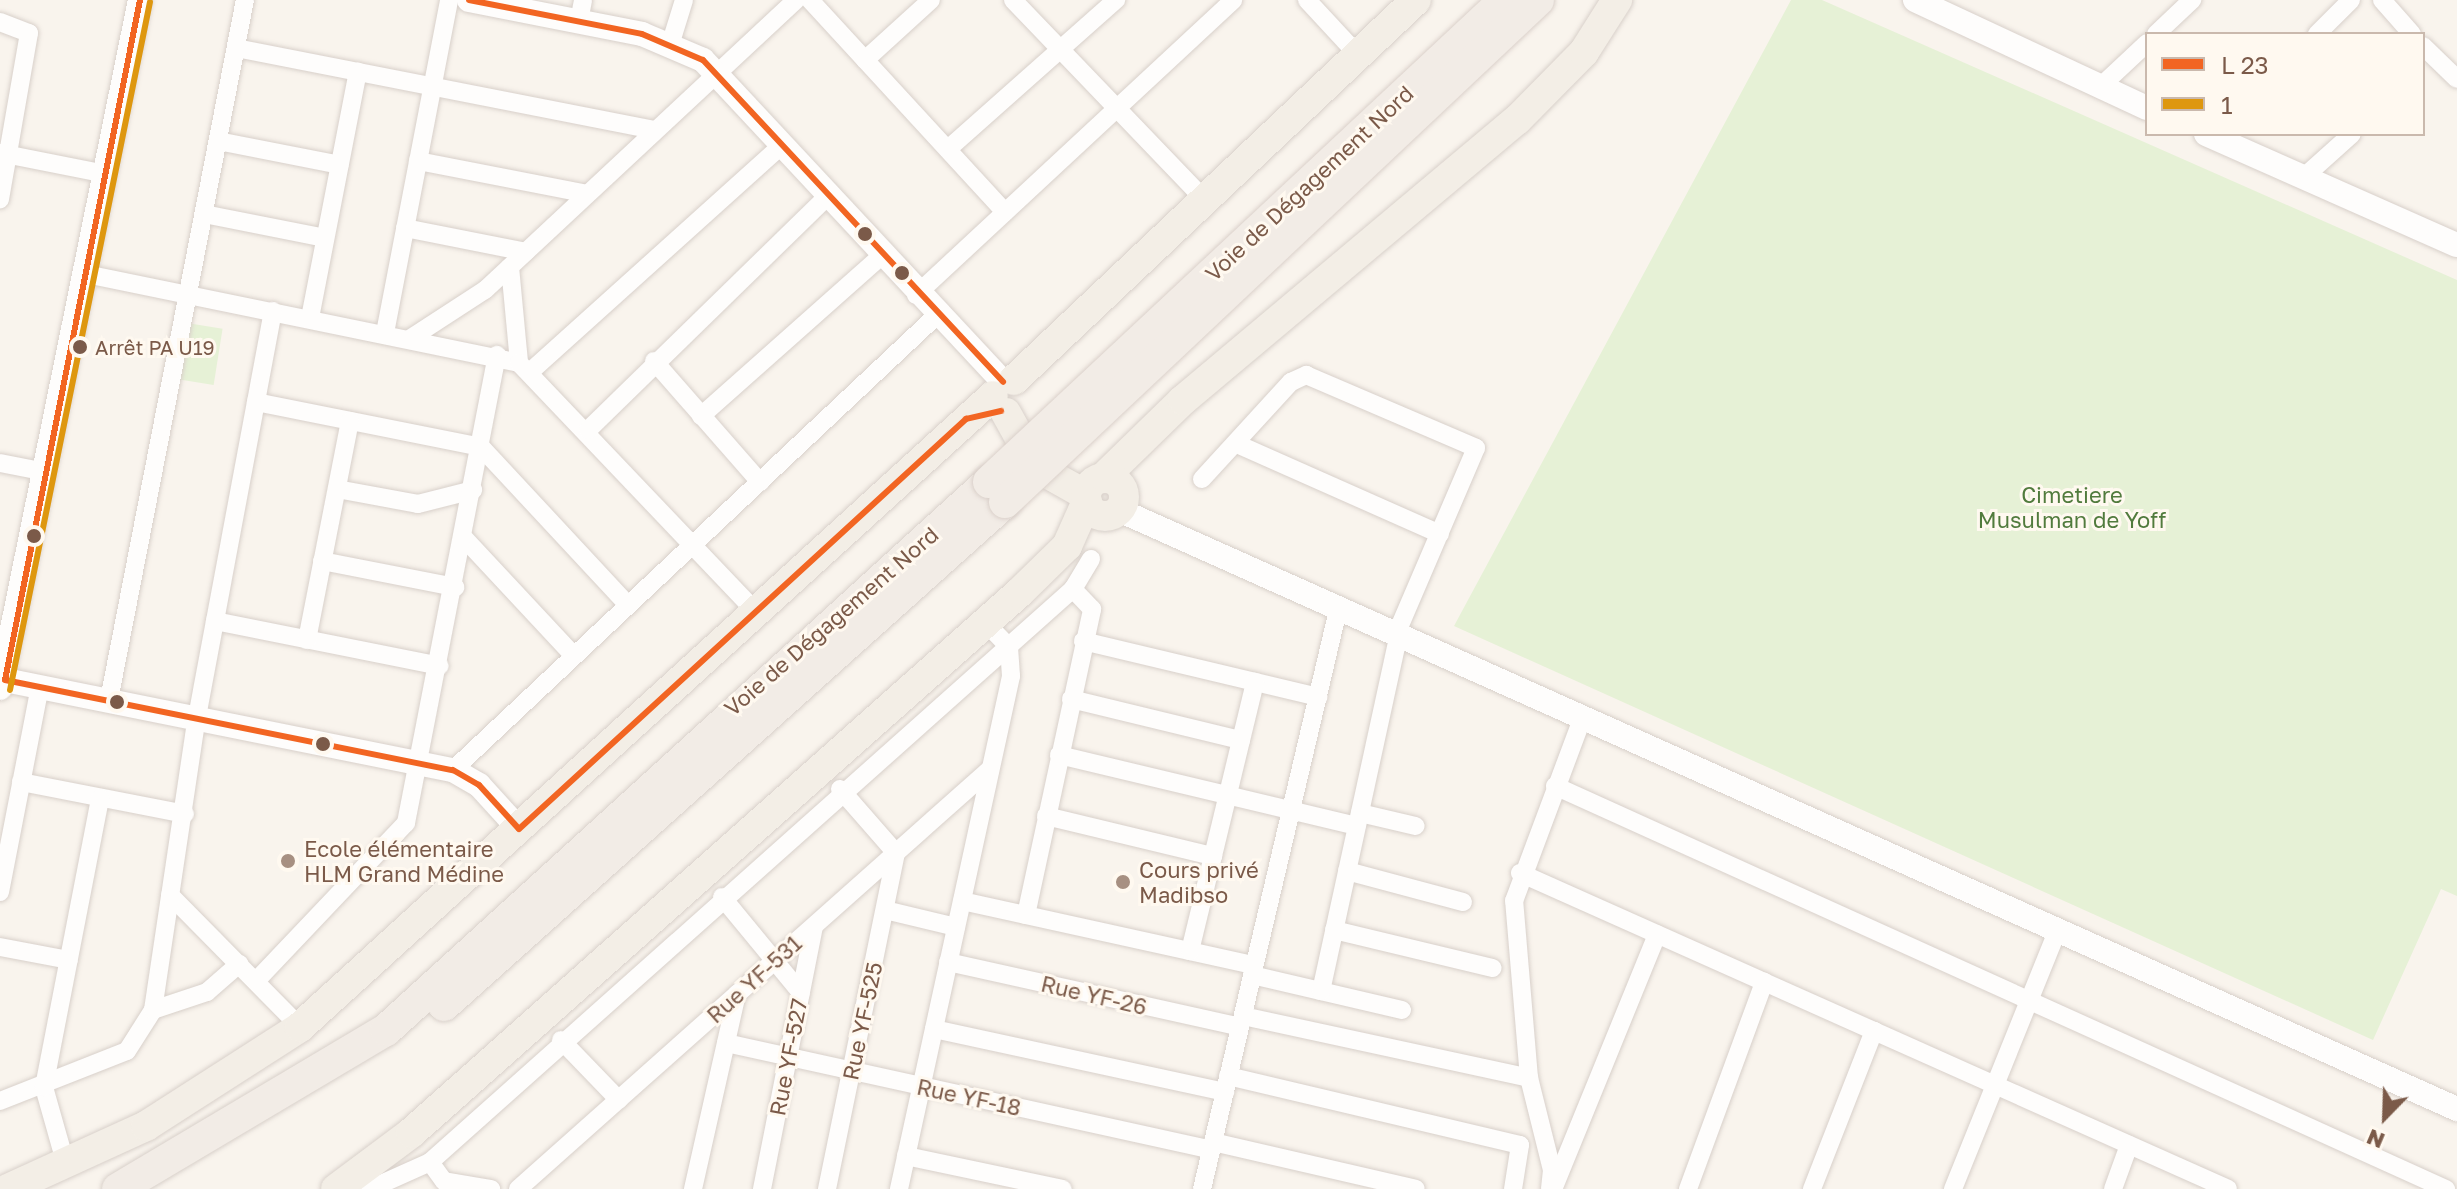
<!DOCTYPE html>
<html>
<head>
<meta charset="utf-8">
<style>
	body { margin:0 }
	#map { position:relative; width:2457px; height:1189px; overflow:hidden; background:#f9f4ed; font-family:"Golos Text",sans-serif }
	div>[style] { position:absolute }
	.green>* { inset:0; background:#e6f1d6; transform-origin:0 0 }
	.roads { filter:drop-shadow(0 0 2px #d8d0ca) drop-shadow(0 0 2px #d8d0ca) }
	.minor>* { height:18px; margin:-9px; padding:0 9px; transform-origin:9px; border-radius:9px; background:#fefdfc }
	.tertiary>* { height:24px; margin:-12px; padding:0 12px; transform-origin:12px; border-radius:12px; background:#fefdfc }
	.primary>* { height:30px; margin:-15px; padding:0 15px; transform-origin:15px; border-radius:15px; background:#f3eee6 }
	.primary>.ring { margin:-15px; padding:0; box-sizing:content-box; background:none; border:30px solid #f3eee6; border-radius:50% }
	.trunk>* { height:32px; margin:-16px; padding:0 16px; transform-origin:16px; border-radius:16px; background:#f2ece6 }
	.bridges { filter:drop-shadow(0 0 2px #dad0ca) drop-shadow(0 0 2px #dad0ca) }
	.trunk-bridge>* { height:32px; margin:-16px; padding:0 16px; transform-origin:16px; border-radius:16px; background:#f2ece6 }
	.bus-1>* { height:6px; margin:-3px; padding:0 3px; transform-origin:3px; border-radius:3px; background:#f26522 }
	.bus-2>* { height:6px; margin:-3px; padding:0 3px; transform-origin:3px; border-radius:3px; background:#de970f }
	.dots>* { width:22px; height:22px; translate:-50% -50%; box-sizing:border-box; border:4px solid #fff9f0; border-radius:50% }
	span { translate:-50% -50%; white-space:nowrap; text-align:center; line-height:1.15; -webkit-text-stroke:6px #fff9f0; paint-order:stroke }
	.bus-label { font-size:20px; color:#7b5a49 }
	.left { translate:0 -50%; text-align:left }
	.street-label { font-size:22px; color:#7b5a49 }
	.park-label { font-size:22px; color:#517b3d }
	.poi-label { font-size:22px; color:#7b5a49 }
	.legend { position:absolute; left:2145px; top:32px; width:280px; height:104px; box-sizing:border-box; background:#fff9f0; border:2px solid #cab9ad; margin:0; padding:10px 14px; list-style:none; font-size:24px; color:#7b5a49 }
	.legend li { display:flex; align-items:center; gap:16px; height:40px }
	.legend b { width:40px; border:2px solid #cab9ad }
	.north { position:absolute; left:2345px; top:1077px; width:80px; height:80px; -webkit-text-stroke:6px #fff9f0; paint-order:stroke; rotate:203deg; font-size:22px; font-weight:700; line-height:32px; text-align:center; color:#7b5a49 }
	.north::after { content:''; display:block; margin:auto; width:28px; height:36px; background:#7b5a49; clip-path:polygon(50% 0,100% 100%,50% 72%,0 100%) }
</style>
</head>
<body>
<div id="map">
	<div class="green">
		<div style="clip-path:polygon(1791px 0,1822px 0,2457px 280px,2457px 896px,2441px 889px,2373px 1040px,1454px 626px)"></div>
		<div style="left:187px;top:323px;width:36px;height:57px;rotate:9deg"></div>
	</div>
	<div class="roads">
		<div class="minor">
			<div style="left:810px;top:0;width:288px;rotate:47.4deg"></div>
			<div style="left:1013px;top:0;width:272px;rotate:46.2deg"></div>
			<div style="left:1307px;top:0;width:74px;rotate:47.2deg"></div>
			<div style="left:2382px;top:0;width:45px;rotate:48.6deg"></div>
			<div style="left:579px;top:21px;width:21px;rotate:-79deg"></div>
			<div style="left:0;top:22px;width:31px;rotate:21deg"></div>
			<div style="left:29px;top:33px;width:169px;rotate:99.9deg"></div>
			<div style="left:2156px;top:34px;width:50px;rotate:-43.4deg"></div>
			<div style="left:2317px;top:34px;width:48px;rotate:-45deg"></div>
			<div style="left:671px;top:42px;width:44px;rotate:-72.8deg"></div>
			<div style="left:2423px;top:46px;width:47px;rotate:44.1deg"></div>
			<div style="left:236px;top:48px;width:427px;rotate:11.1deg"></div>
			<div style="left:865px;top:60px;width:89px;rotate:-42.3deg"></div>
			<div style="left:2100px;top:87px;width:64px;rotate:-43.1deg"></div>
			<div style="left:218px;top:141px;width:124px;rotate:11.1deg"></div>
			<div style="left:948px;top:149px;width:225px;rotate:-41.6deg"></div>
			<div style="left:0;top:153px;width:108px;rotate:11.2deg"></div>
			<div style="left:418px;top:161px;width:172px;rotate:11deg"></div>
			<div style="left:2304px;top:177px;width:64px;rotate:-41.9deg"></div>
			<div style="left:204px;top:214px;width:123px;rotate:11.2deg"></div>
			<div style="left:405px;top:228px;width:123px;rotate:11.2deg"></div>
			<div style="left:510px;top:267px;width:96px;rotate:84.6deg"></div>
			<div style="left:86px;top:274px;width:442px;rotate:11.6deg"></div>
			<div style="left:519px;top:363px;width:341px;rotate:46.4deg"></div>
			<div style="left:916px;top:295px;width:433px;rotate:-42.9deg"></div>
			<div style="left:310px;top:318px;width:251px;rotate:-79deg"></div>
			<div style="left:385px;top:333px;width:339px;rotate:-79.1deg"></div>
			<div style="left:411px;top:338px;width:88px;rotate:-33deg"></div>
			<div style="left:485px;top:290px;width:425px;rotate:-43deg"></div>
			<div style="left:654px;top:361px;width:161px;rotate:48.8deg"></div>
			<div style="left:531px;top:371px;width:338px;rotate:-42deg"></div>
			<div style="left:256px;top:402px;width:229px;rotate:11.3deg"></div>
			<div style="left:481px;top:447px;width:216px;rotate:47.1deg"></div>
			<div style="left:701px;top:416px;width:241px;rotate:-41.6deg"></div>
			<div style="left:588px;top:430px;width:335px;rotate:-44.3deg"></div>
			<div style="left:1237px;top:444px;width:222px;rotate:23.9deg"></div>
			<div style="left:0;top:463px;width:47px;rotate:11.1deg"></div>
			<div style="left:1202px;top:479px;width:132px;rotate:-47.5deg"></div>
			<div style="left:1291px;top:382px;width:17px;rotate:-25deg"></div>
			<div style="left:1306px;top:375px;width:185px;rotate:23.2deg"></div>
			<div style="left:1476px;top:448px;width:200px;rotate:113.2deg"></div>
			<div style="left:337px;top:489px;width:82px;rotate:10.5deg"></div>
			<div style="left:418px;top:504px;width:57px;rotate:-14.3deg"></div>
			<div style="left:464px;top:538px;width:161px;rotate:47deg"></div>
			<div style="left:322px;top:561px;width:136px;rotate:11.1deg"></div>
			<div style="left:215px;top:621px;width:229px;rotate:11.3deg"></div>
			<div style="left:307px;top:640px;width:223px;rotate:-78.9deg"></div>
			<div style="left:1083px;top:641px;width:242px;rotate:13.4deg"></div>
			<div style="left:1071px;top:699px;width:175px;rotate:13.6deg"></div>
			<div style="left:109px;top:700px;width:713px;rotate:-79.01deg"></div>
			<div style="left:1059px;top:755px;width:306px;rotate:13.4deg"></div>
			<div style="left:453px;top:770px;width:664px;rotate:-43.23deg"></div>
			<div style="left:21px;top:782px;width:167px;rotate:11deg"></div>
			<div style="left:1555px;top:786px;width:978px;rotate:24.34deg"></div>
			<div style="left:1360px;top:813px;width:57px;rotate:13.1deg"></div>
			<div style="left:1046px;top:816px;width:172px;rotate:13.5deg"></div>
			<div style="left:1347px;top:871px;width:120px;rotate:15deg"></div>
			<div style="left:1520px;top:873px;width:775px;rotate:24.05deg"></div>
			<div style="left:0;top:892px;width:210px;rotate:-79deg"></div>
			<div style="left:170px;top:895px;width:185px;rotate:45.4deg"></div>
			<div style="left:722px;top:897px;width:124px;rotate:50.5deg"></div>
			<div style="left:962px;top:901px;width:299px;rotate:12.4deg"></div>
			<div style="left:885px;top:910px;width:73px;rotate:13.5deg"></div>
			<div style="left:1026px;top:915px;width:313px;rotate:-77.8deg"></div>
			<div style="left:1092px;top:609px;width:28px;rotate:-134deg"></div>
			<div style="left:1073px;top:589px;width:35px;rotate:-59deg"></div>
			<div style="left:1334px;top:930px;width:163px;rotate:13.5deg"></div>
			<div style="left:0;top:947px;width:70px;rotate:10.7deg"></div>
			<div style="left:1190px;top:951px;width:277px;rotate:-76.4deg"></div>
			<div style="left:948px;top:962px;width:299px;rotate:12.5deg"></div>
			<div style="left:1252px;top:975px;width:154px;rotate:13.1deg"></div>
			<div style="left:256px;top:981px;width:218px;rotate:-46.5deg"></div>
			<div style="left:406px;top:823px;width:477px;rotate:-79deg"></div>
			<div style="left:1321px;top:991px;width:366px;rotate:-77.7deg"></div>
			<div style="left:153px;top:1010px;width:57px;rotate:-18.4deg"></div>
			<div style="left:207px;top:992px;width:43px;rotate:-41.2deg"></div>
			<div style="left:1243px;top:1016px;width:293px;rotate:12.2deg"></div>
			<div style="left:934px;top:1029px;width:298px;rotate:12.2deg"></div>
			<div style="left:561px;top:1040px;width:83px;rotate:46deg"></div>
			<div style="left:726px;top:1043px;width:497px;rotate:12.4deg"></div>
			<div style="left:1228px;top:1076px;width:300px;rotate:13.3deg"></div>
			<div style="left:1520px;top:1145px;width:45px;rotate:99deg"></div>
			<div style="left:0;top:1101px;width:136px;rotate:-21.5deg"></div>
			<div style="left:127px;top:1051px;width:49px;rotate:-57.6deg"></div>
			<div style="left:153px;top:1010px;width:296px;rotate:-81.5deg"></div>
			<div style="left:197px;top:717px;width:413px;rotate:-79.4deg"></div>
			<div style="left:1213px;top:1142px;width:208px;rotate:13deg"></div>
			<div style="left:906px;top:1156px;width:160px;rotate:11.9deg"></div>
			<div style="left:430px;top:1162px;width:24px;rotate:54deg"></div>
			<div style="left:444px;top:1181px;width:48px;rotate:9.7deg"></div>
			<div style="left:66px;top:1165px;width:81px;rotate:-105.8deg"></div>
			<div style="left:44px;top:1087px;width:294px;rotate:-79deg"></div>
			<div style="left:1554px;top:1187px;width:273px;rotate:-67.8deg"></div>
			<div style="left:370px;top:1189px;width:66px;rotate:-24.2deg"></div>
			<div style="left:430px;top:1162px;width:861px;rotate:-41.71deg"></div>
			<div style="left:518px;top:1189px;width:632px;rotate:-41.66deg"></div>
			<div style="left:693px;top:1189px;width:200px;rotate:-77.3deg"></div>
			<div style="left:762px;top:1189px;width:268px;rotate:-78.8deg"></div>
			<div style="left:827px;top:1189px;width:343px;rotate:-78.4deg"></div>
			<div style="left:896px;top:853px;width:85px;rotate:-131.2deg"></div>
			<div style="left:899px;top:1189px;width:525px;rotate:-77.68deg"></div>
			<div style="left:1011px;top:676px;width:29px;rotate:-94deg"></div>
			<div style="left:1009px;top:647px;width:33px;rotate:-134deg"></div>
			<div style="left:1202px;top:1189px;width:599px;rotate:-76.78deg"></div>
			<div style="left:1550px;top:1189px;width:19px;rotate:-84deg"></div>
			<div style="left:1552px;top:1170px;width:95px;rotate:-104deg"></div>
			<div style="left:1529px;top:1078px;width:178px;rotate:-94.8deg"></div>
			<div style="left:1514px;top:901px;width:197px;rotate:-69.5deg"></div>
			<div style="left:1688px;top:1189px;width:221px;rotate:-69.8deg"></div>
			<div style="left:1812px;top:1189px;width:170px;rotate:-68.6deg"></div>
			<div style="left:1953px;top:1189px;width:280px;rotate:-68deg"></div>
			<div style="left:2113px;top:1189px;width:47px;rotate:-70deg"></div>
		</div>
		<div class="tertiary">
			<div style="left:469px;top:0;width:176px;rotate:11.1deg"></div>
			<div style="left:642px;top:34px;width:66px;rotate:23.1deg"></div>
			<div style="left:703px;top:60px;width:440px;rotate:47deg"></div>
			<div style="left:1915px;top:0;width:256px;rotate:25deg"></div>
			<div style="left:2206px;top:134px;width:274px;rotate:23.9deg"></div>
			<div style="left:1119px;top:510px;width:1466px;rotate:24.12deg"></div>
			<div style="left:5px;top:680px;width:457px;rotate:11.4deg"></div>
			<div style="left:453px;top:770px;width:30px;rotate:30deg"></div>
			<div style="left:479px;top:785px;width:59px;rotate:47.7deg"></div>
			<div style="left:0;top:688px;width:702px;rotate:-78.5deg"></div>
		</div>
		<div class="primary">
			<div style="left:1014px;top:380px;width:553px;rotate:-43.39deg"></div>
			<div style="left:1006px;top:413px;width:62px;rotate:60.9deg"></div>
			<div style="left:1036px;top:467px;width:57px;rotate:29.2deg"></div>
			<div style="left:1104px;top:477px;width:110px;rotate:-44.3deg"></div>
			<div style="left:1183px;top:400px;width:436px;rotate:-40deg"></div>
			<div style="left:1517px;top:120px;width:95px;rotate:-45.4deg"></div>
			<div style="left:1584px;top:52px;width:62px;rotate:-57.6deg"></div>
			<div class="ring" style="left:1086px;top:478px;width:8px;height:8px"></div>
			<div style="left:8px;top:1189px;width:152px;rotate:-24.5deg"></div>
			<div style="left:146px;top:1126px;width:183px;rotate:-32.7deg"></div>
			<div style="left:300px;top:1027px;width:937px;rotate:-42.32deg"></div>
			<div style="left:336px;top:1189px;width:94px;rotate:-36.7deg"></div>
			<div style="left:411px;top:1133px;width:813px;rotate:-41.61deg"></div>
			<div style="left:1019px;top:593px;width:67px;rotate:-44.4deg"></div>
			<div style="left:1067px;top:546px;width:49px;rotate:-66deg"></div>
		</div>
		<div class="trunk">
			<div style="left:444px;top:1005px;width:753px;rotate:-41.88deg"></div>
			<div style="left:118px;top:1189px;width:312px;rotate:-30.7deg"></div>
			<div style="left:386px;top:1030px;width:815px;rotate:-42.26deg"></div>
		</div>
	</div>
	<div class="bridges">
		<div class="trunk-bridge">
			<div style="left:989px;top:482px;width:706px;rotate:-43.05deg"></div>
			<div style="left:1005px;top:502px;width:732px;rotate:-43.28deg"></div>
		</div>
	</div>
	<div class="bus-1">
		<div style="left:140px;top:0;width:693px;rotate:101.23deg"></div>
		<div style="left:5px;top:680px;width:457px;rotate:11.4deg"></div>
		<div style="left:453px;top:770px;width:30px;rotate:30deg"></div>
		<div style="left:479px;top:785px;width:59px;rotate:47.7deg"></div>
		<div style="left:519px;top:829px;width:607px;rotate:-42.53deg"></div>
		<div style="left:966px;top:419px;width:36px;rotate:-13deg"></div>
		<div style="left:469px;top:0;width:176px;rotate:11.1deg"></div>
		<div style="left:642px;top:34px;width:66px;rotate:23.1deg"></div>
		<div style="left:703px;top:60px;width:440px;rotate:47deg"></div>
	</div>
	<div class="bus-2">
		<div style="left:10px;top:690px;width:702px;rotate:-78.5deg"></div>
	</div>
	<div class="dots">
		<div style="left:865px;top:234px;background:#7b5a49"></div>
		<div style="left:902px;top:273px;background:#7b5a49"></div>
		<div style="left:80px;top:347px;background:#7b5a49"></div>
		<div style="left:34px;top:536px;background:#7b5a49"></div>
		<div style="left:117px;top:702px;background:#7b5a49"></div>
		<div style="left:323px;top:744px;background:#7b5a49"></div>
		<div style="left:288px;top:861px;background:#a79082"></div>
		<div style="left:1123px;top:882px;background:#a79082"></div>
	</div>
	<div class="bus-label">
		<span class="left" style="left:95px;top:347px">Arrêt PA U19</span>
	</div>
	<div class="street-label">
		<span style="left:1309px;top:183px;rotate:-43deg">Voie de Dégagement Nord</span>
		<span style="left:831px;top:621px;rotate:-41deg">Voie de Dégagement Nord</span>
		<span style="left:754px;top:979px;rotate:-42deg">Rue YF-531</span>
		<span style="left:1094px;top:995px;rotate:13deg">Rue YF-26</span>
		<span style="left:862px;top:1021px;rotate:-78deg">Rue YF-525</span>
		<span style="left:788px;top:1057px;rotate:-79deg">Rue YF-527</span>
		<span style="left:969px;top:1097px;rotate:12deg">Rue YF-18</span>
	</div>
	<div class="park-label">
		<span style="left:2072px;top:507px">Cimetiere<br>Musulman de Yoff</span>
	</div>
	<div class="poi-label">
		<span class="left" style="left:304px;top:861px">Ecole élémentaire<br>HLM Grand Médine</span>
		<span class="left" style="left:1139px;top:882px">Cours privé<br>Madibso</span>
	</div>
	<ul class="legend">
	<li><b style="height:10px;background:#f26522"></b>L 23</li>
	<li><b style="height:10px;background:#de970f"></b>1</li>
	</ul>
	<div class="north">N</div>
</div>
</body>
</html>
